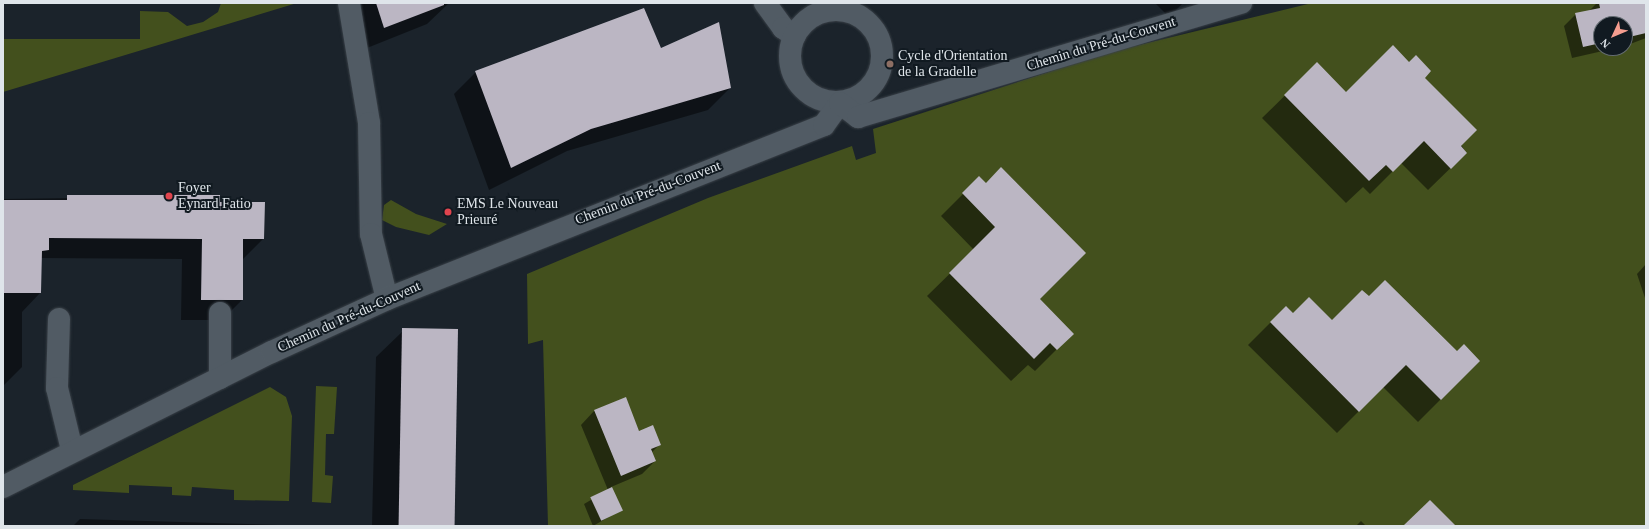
<!DOCTYPE html>
<html>
<head>
<meta charset="utf-8">
<style>
	body { margin:0 }
	#map { position:relative; width:1649px; height:529px; overflow:hidden; background:#1b232b; font-family:Georgia,serif }
	div>[style] { position:absolute }
	.green>* { inset:0; background:#43501d }
	.shadow>* { inset:0; background:#0007 }
	.building>* { inset:0; background:#bbb6c3; transform-origin:0 0 }
	.roads { filter:drop-shadow(0 0 1px #394047) drop-shadow(0 0 1px #394047) }
	.minor>* { height:22px; margin:-11px; padding:0 11px; transform-origin:11px; border-radius:11px; background:#515b64 }
	.minor>.ring { margin:-11px; padding:0; box-sizing:content-box; background:none; border:22px solid #515b64; border-radius:50% }
	.dots>* { width:11px; height:11px; translate:-50% -50%; box-sizing:border-box; border:2px solid #111a21; border-radius:50% }
	span { translate:-50% -50%; white-space:nowrap; text-align:center; line-height:1.15; -webkit-text-stroke:4px #111a21; paint-order:stroke }
	.street-label { font-size:14px; color:#dfe5ea }
	.poi-label { font-size:14px; color:#dfe5ea }
	.left { translate:0 -50%; text-align:left }
	.frame { position:absolute; inset:0; border:4px solid #dfe5ea; pointer-events:none }
	.north { position:absolute; left:1593px; top:16px; width:40px; height:40px; box-sizing:border-box; background:#111a21; border:1px solid #636b71; border-radius:50%; rotate:226deg; font-size:11px; font-weight:700; line-height:16px; text-align:center; color:#dfe5ea }
	.north::after { content:''; display:block; margin:auto; width:14px; height:18px; background:#f59d8f; clip-path:polygon(50% 0,100% 100%,50% 72%,0 100%) }
</style>
</head>
<body>
<div id="map">
	<div class="green">
		<div style="clip-path:polygon(221px 3px,297px 3px,3px 92px,3px 39px,140px 39px,140px 11px,168px 12px,187px 26px,203px 22px,218px 12px)"></div>
		<div style="clip-path:polygon(evenodd,1312px 3px,1646px 3px,1646px 526px,548px 526px,543px 340px,528px 344px,527px 274px,708px 198px,852px 146px,856px 160px,876px 153px,873px 129px,1110px 52px,1312px 3px,1601px 24px,1625px 24px,1625px 48px,1601px 48px,1601px 24px)"></div>
		<div style="clip-path:polygon(391px 200px,416px 214px,447px 224px,429px 235px,396px 227px,382px 220px,384px 205px)"></div>
		<div style="clip-path:polygon(316px 386px,337px 387px,334px 434px,326px 434px,325px 475px,333px 476px,331px 503px,312px 502px)"></div>
		<div style="clip-path:polygon(270px 387px,286px 397px,292px 416px,289px 501px,234px 500px,234px 490px,192px 487px,191px 496px,172px 495px,172px 487px,129px 485px,129px 493px,73px 490px,73px 485px)"></div>
	</div>
	<div class="shadow">
		<div style="clip-path:polygon(347px 3px,449px 3px,427px 24px,362px 50px)"></div>
		<div style="clip-path:polygon(1155px 3px,1183px 3px,1169px 17px)"></div>
		<div style="clip-path:polygon(1597px 3px,1646px 3px,1646px 38px,1625px 46px,1625px 24px,1601px 24px,1601px 48px,1616px 48px,1572px 58px,1564px 26px,1576px 14px,1589px 11px)"></div>
		<div style="clip-path:polygon(661px 50px,730px 88px,708px 110px,567px 151px,489px 190px,454px 94px,476px 72px)"></div>
		<div style="clip-path:polygon(1317px 64px,1346px 94px,1423px 78px,1466px 153px,1428px 190px,1401px 163px,1370px 194px,1363px 187px,1346px 203px,1262px 118px)"></div>
		<div style="clip-path:polygon(979px 178px,985px 185px,1038px 299px,1072px 334px,1035px 371px,1028px 365px,1011px 381px,927px 296px,974px 250px,941px 216px)"></div>
		<div style="clip-path:polygon(219px 196px,220px 203px,264px 203px,263px 239px,242px 260px,242px 300px,222px 320px,181px 320px,182px 259px,41px 258px,40px 293px,22px 312px,22px 367px,3px 386px,3px 199px)"></div>
		<div style="clip-path:polygon(1646px 264px,1646px 301px,1637px 274px)"></div>
		<div style="clip-path:polygon(1369px 297px,1457px 353px,1479px 361px,1418px 422px,1383px 387px,1337px 433px,1248px 345px,1286px 307px,1293px 314px,1332px 321px)"></div>
		<div style="clip-path:polygon(403px 331px,452px 526px,372px 526px,376px 357px)"></div>
		<div style="clip-path:polygon(625px 398px,639px 432px,660px 444px,651px 453px,655px 461px,642px 474px,611px 487px,621px 510px,593px 526px,584px 504px,608px 490px,581px 425px,594px 411px)"></div>
		<div style="clip-path:polygon(80px 519px,278px 525px,278px 526px,73px 526px)"></div>
		<div style="clip-path:polygon(1361px 521px,1366px 526px,1356px 526px)"></div>
	</div>
	<div class="building">
		<div style="clip-path:polygon(376px 3px,444px 3px,444px 5px,384px 28px)"></div>
		<div style="clip-path:polygon(1599px 3px,1646px 3px,1646px 33px,1625px 38px,1625px 24px,1601px 24px,1601px 43px,1583px 47px,1575px 13px,1600px 8px)"></div>
		<div style="clip-path:polygon(644px 8px,661px 48px,719px 22px,731px 88px,591px 129px,511px 168px,475px 71px)"></div>
		<div style="clip-path:polygon(1393px 45px,1409px 62px,1416px 55px,1431px 71px,1425px 78px,1477px 130px,1461px 146px,1467px 153px,1451px 169px,1424px 141px,1393px 172px,1386px 165px,1369px 181px,1284px 95px,1317px 62px,1346px 92px)"></div>
		<div style="clip-path:polygon(1001px 167px,1086px 253px,1040px 299px,1074px 334px,1057px 350px,1050px 343px,1034px 359px,949px 273px,995px 227px,962px 193px,979px 176px,986px 183px)"></div>
		<div style="clip-path:polygon(67px 195px,220px 195px,220px 202px,265px 202px,264px 239px,243px 239px,243px 300px,201px 300px,202px 239px,49px 238px,49px 250px,42px 251px,41px 293px,3px 293px,3px 200px,67px 200px)"></div>
		<div style="clip-path:polygon(1385px 280px,1457px 351px,1464px 344px,1480px 361px,1441px 400px,1406px 365px,1359px 412px,1270px 322px,1286px 306px,1293px 313px,1309px 297px,1332px 320px,1362px 290px,1369px 296px)"></div>
		<div style="left:458px;top:329px;width:197px;height:56px;rotate:91deg"></div>
		<div style="clip-path:polygon(626px 397px,639px 431px,653px 425px,661px 445px,651px 449px,656px 461px,621px 476px,594px 410px)"></div>
		<div style="left:612px;top:487px;width:26px;height:24px;rotate:65deg"></div>
		<div style="clip-path:polygon(1430px 500px,1456px 526px,1403px 526px)"></div>
	</div>
	<div class="roads">
		<div class="minor">
			<div style="left:349px;top:3px;width:122px;rotate:80.5deg"></div>
			<div style="left:369px;top:123px;width:111px;rotate:89deg"></div>
			<div style="left:371px;top:234px;width:67px;rotate:76.2deg"></div>
			<div style="left:765px;top:3px;width:31px;rotate:54deg"></div>
			<div style="left:783px;top:28px;width:14px;rotate:34deg"></div>
			<div class="ring" style="left:790px;top:10px;width:70px;height:70px"></div>
			<div style="left:220px;top:313px;width:65px;rotate:90deg"></div>
			<div style="left:59px;top:319px;width:69px;rotate:91.7deg"></div>
			<div style="left:57px;top:388px;width:64px;rotate:76.4deg"></div>
			<div style="left:3px;top:487px;width:301px;rotate:-26.7deg"></div>
			<div style="left:272px;top:352px;width:127px;rotate:-24.7deg"></div>
			<div style="left:387px;top:299px;width:470px;rotate:-21.7deg"></div>
			<div style="left:824px;top:125px;width:27px;rotate:-54deg"></div>
			<div style="left:840px;top:103px;width:23px;rotate:38deg"></div>
			<div style="left:858px;top:117px;width:400px;rotate:-16.6deg"></div>
		</div>
	</div>
	<div class="dots">
		<div style="left:890px;top:64px;background:#8d6e63"></div>
		<div style="left:169px;top:196px;background:#e0444e"></div>
		<div style="left:448px;top:212px;background:#e0444e"></div>
	</div>
	<div class="street-label">
		<span style="left:1101px;top:44px;rotate:-17deg">Chemin du Pré-du-Couvent</span>
		<span style="left:648px;top:193px;rotate:-21deg">Chemin du Pré-du-Couvent</span>
		<span style="left:349px;top:317px;rotate:-24deg">Chemin du Pré-du-Couvent</span>
	</div>
	<div class="poi-label">
		<span class="left" style="left:898px;top:64px">Cycle d'Orientation<br>de la Gradelle</span>
		<span class="left" style="left:178px;top:196px">Foyer<br>Eynard Fatio</span>
		<span class="left" style="left:457px;top:212px">EMS Le Nouveau<br>Prieuré</span>
	</div>
	<div class="frame"></div>
	<div class="north">N</div>
</div>
</body>
</html>
